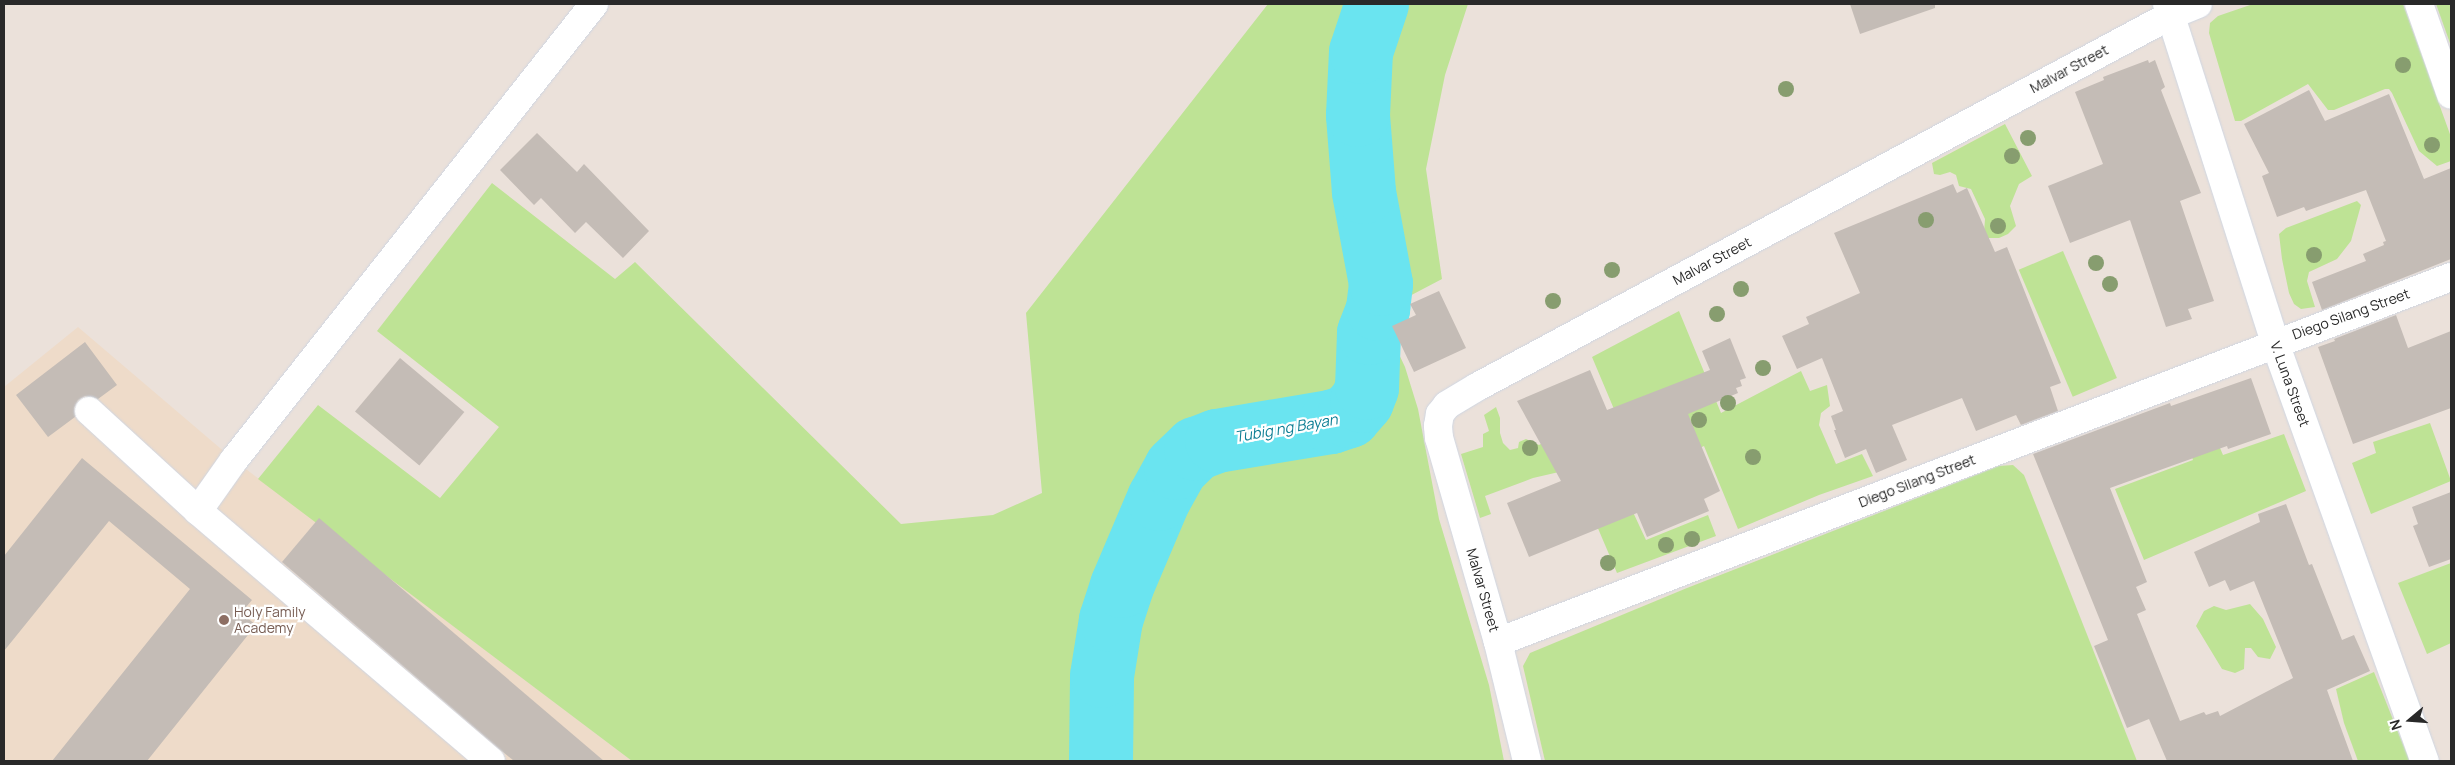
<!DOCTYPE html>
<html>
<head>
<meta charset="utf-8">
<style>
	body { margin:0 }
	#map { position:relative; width:2455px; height:765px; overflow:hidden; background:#ebe1da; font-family:Manrope,sans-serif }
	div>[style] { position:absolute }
	.education>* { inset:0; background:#eedbc9 }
	.green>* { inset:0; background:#bee395; transform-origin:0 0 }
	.river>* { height:64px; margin:-32px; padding:0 32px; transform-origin:32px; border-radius:32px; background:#6ae4f0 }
	.building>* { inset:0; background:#c4bcb6; transform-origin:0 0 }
	.roads { filter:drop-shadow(0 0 1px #cfd6e2) drop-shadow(0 0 1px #cfd6e2) }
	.minor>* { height:28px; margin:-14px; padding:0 14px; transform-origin:14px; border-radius:14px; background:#fff }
	.trees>* { width:16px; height:16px; margin:-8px; border-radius:50%; background:#879d6f }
	.dots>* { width:14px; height:14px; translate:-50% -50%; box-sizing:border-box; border:2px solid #fff; border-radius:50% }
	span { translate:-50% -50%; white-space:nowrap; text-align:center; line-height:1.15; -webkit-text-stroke:4.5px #fff; paint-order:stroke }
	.street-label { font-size:14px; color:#292929 }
	.education-label { font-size:14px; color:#785e54 }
	.left { translate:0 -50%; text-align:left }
	.water-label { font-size:15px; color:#0b7d93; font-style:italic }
	.frame { position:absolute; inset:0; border:5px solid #292929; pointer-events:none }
	.north { position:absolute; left:2385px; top:695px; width:50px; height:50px; -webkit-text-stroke:4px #fff; paint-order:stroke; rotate:252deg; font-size:14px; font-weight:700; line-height:20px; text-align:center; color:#292929 }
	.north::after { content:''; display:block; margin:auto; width:18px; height:22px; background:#292929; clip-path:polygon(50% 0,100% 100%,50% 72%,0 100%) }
</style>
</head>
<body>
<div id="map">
	<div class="education">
		<div style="clip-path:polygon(78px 327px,234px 460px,632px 761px,4px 761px,4px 387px)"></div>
	</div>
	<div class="green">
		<div style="clip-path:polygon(1268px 4px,1468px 4px,1445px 75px,1426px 169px,1442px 279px,1402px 300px,1407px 311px,1389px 321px,1389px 333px,1405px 367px,1418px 409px,1439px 519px,1489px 685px,1504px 761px,632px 761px,258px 479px,318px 405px,440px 498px,499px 427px,377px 331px,492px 183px,615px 279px,635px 262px,901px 524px,993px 515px,1042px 493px,1026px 313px)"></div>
		<div style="clip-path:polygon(2253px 4px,2403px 4px,2451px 137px,2451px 161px,2437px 166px,2419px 151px,2392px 93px,2389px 89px,2385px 89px,2334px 110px,2328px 110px,2308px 84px,2241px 121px,2235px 121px,2209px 33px,2210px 23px,2218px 16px)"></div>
		<div style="clip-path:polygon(2436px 4px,2451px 4px,2451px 46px)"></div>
		<div style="clip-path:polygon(2005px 124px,2032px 176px,2019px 184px,2010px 206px,2016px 226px,2008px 234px,1999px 238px,1987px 238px,1984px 233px,1985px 219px,1971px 189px,1959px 186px,1956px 175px,1950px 172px,1940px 175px,1934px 174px,1932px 163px)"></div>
		<div style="clip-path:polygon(2357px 201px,2361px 205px,2351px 241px,2337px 259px,2309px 272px,2307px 281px,2315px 307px,2301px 309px,2294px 304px,2289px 293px,2282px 259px,2279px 234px,2286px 228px)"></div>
		<div style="left:2063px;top:251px;width:138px;height:48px;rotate:67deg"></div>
		<div style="clip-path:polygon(1679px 311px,1721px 413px,1801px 371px,1810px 391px,1827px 385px,1830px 406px,1821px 413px,1819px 425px,1836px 464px,1862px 454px,1873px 476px,1819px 495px,1738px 529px,1704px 446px,1656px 467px,1630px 447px,1592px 357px)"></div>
		<div style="clip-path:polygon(1496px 407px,1500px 418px,1500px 433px,1503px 443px,1510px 450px,1518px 448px,1519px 442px,1526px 439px,1539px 445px,1558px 434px,1559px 472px,1533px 478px,1485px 496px,1491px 514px,1480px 518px,1461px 454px,1483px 447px,1483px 434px,1489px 431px,1484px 415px)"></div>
		<div style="clip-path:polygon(2430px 423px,2451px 481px,2371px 514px,2352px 463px,2376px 453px,2373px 442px)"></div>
		<div style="clip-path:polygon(2284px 434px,2306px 491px,2144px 560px,2115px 489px,2193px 460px,2190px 451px,2217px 441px,2223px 455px)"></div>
		<div style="clip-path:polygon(2013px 465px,2024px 475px,2137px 761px,1545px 761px,1523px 666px,1530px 653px,1687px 588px,1999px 466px)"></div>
		<div style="clip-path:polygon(1625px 495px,1646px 540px,1708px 515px,1716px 536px,1617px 573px,1591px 512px)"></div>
		<div style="clip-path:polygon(2451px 563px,2451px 643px,2427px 654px,2398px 583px)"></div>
		<div style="clip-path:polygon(2250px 604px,2263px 619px,2276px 647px,2270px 659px,2258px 657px,2251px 648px,2245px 648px,2244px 669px,2235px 673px,2222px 669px,2196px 626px,2204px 611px,2214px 606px,2226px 610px)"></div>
		<div style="clip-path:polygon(2374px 672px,2408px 757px,2409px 761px,2358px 761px,2344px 723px,2336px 689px)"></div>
	</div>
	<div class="river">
		<div style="left:1101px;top:761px;width:85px;rotate:-89.3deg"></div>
		<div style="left:1102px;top:676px;width:57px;rotate:-80.9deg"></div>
		<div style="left:1111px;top:620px;width:36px;rotate:-72deg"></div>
		<div style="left:1122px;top:586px;width:95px;rotate:-67deg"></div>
		<div style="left:1159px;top:499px;width:35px;rotate:-61deg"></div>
		<div style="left:1176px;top:468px;width:28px;rotate:-44deg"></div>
		<div style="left:1196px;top:449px;width:22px;rotate:-21deg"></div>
		<div style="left:1217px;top:441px;width:116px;rotate:-9.5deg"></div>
		<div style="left:1331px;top:422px;width:19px;rotate:-18deg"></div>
		<div style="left:1349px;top:416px;width:20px;rotate:-49deg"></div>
		<div style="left:1362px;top:401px;width:14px;rotate:-69deg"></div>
		<div style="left:1367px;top:388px;width:55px;rotate:-87.9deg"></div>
		<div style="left:1369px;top:333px;width:26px;rotate:-69deg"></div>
		<div style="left:1378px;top:309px;width:25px;rotate:-83deg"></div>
		<div style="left:1381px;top:284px;width:94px;rotate:-100.5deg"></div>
		<div style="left:1364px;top:192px;width:77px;rotate:-94.5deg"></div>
		<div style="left:1358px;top:115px;width:63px;rotate:-87.3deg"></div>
		<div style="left:1361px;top:52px;width:51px;rotate:-71.6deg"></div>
	</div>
	<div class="building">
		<div style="clip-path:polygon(1850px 4px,1935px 4px,1935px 8px,1860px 34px)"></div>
		<div style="clip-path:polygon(2148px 60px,2149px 63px,2155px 60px,2165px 87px,2161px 90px,2201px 193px,2180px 201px,2214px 301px,2188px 309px,2192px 319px,2166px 327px,2130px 220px,2070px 243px,2048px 186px,2103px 164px,2075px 92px,2104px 80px,2103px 77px)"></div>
		<div style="clip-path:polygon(2309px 90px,2325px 121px,2389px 94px,2424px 179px,2451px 168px,2451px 259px,2322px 310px,2312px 282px,2366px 261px,2363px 254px,2384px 245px,2383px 242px,2386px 241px,2366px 190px,2306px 211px,2304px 207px,2277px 217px,2262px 176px,2269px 173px,2244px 124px)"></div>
		<div style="clip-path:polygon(537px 133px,577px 172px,584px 164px,649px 231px,623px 258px,586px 222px,575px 233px,541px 198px,534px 205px,500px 170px)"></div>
		<div style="clip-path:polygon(1953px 184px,1957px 193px,1967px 188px,1995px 252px,2007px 247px,2061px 383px,2050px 387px,2058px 411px,2021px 425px,2016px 415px,1976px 431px,1962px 398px,1892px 425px,1907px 460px,1876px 473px,1866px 449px,1845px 458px,1834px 430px,1836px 430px,1831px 416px,1843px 411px,1822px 358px,1797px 369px,1782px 336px,1809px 324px,1806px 317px,1860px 293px,1834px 233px)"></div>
		<div style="clip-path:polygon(1439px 291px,1466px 348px,1414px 372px,1392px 326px,1416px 315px,1410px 304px)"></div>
		<div style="clip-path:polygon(2396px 315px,2408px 348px,2451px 331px,2451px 408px,2353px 444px,2318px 347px,2335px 341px,2334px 339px)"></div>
		<div style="clip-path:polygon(1730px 338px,1746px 378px,1740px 380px,1742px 386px,1736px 388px,1738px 393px,1688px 414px,1720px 491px,1704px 499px,1709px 511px,1647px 537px,1637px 513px,1529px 557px,1507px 503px,1561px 481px,1517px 401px,1590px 370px,1607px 410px,1710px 370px,1702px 351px)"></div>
		<div style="clip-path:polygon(85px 342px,117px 385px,98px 399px,85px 396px,78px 400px,74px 408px,75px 417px,48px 437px,16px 395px)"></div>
		<div style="left:400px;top:358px;width:84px;height:70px;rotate:40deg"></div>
		<div style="clip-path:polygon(2251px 378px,2271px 434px,2228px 449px,2227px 446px,2110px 488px,2147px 582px,2136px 587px,2146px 610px,2137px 614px,2180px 721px,2204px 712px,2206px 715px,2218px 711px,2220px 716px,2293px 678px,2254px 581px,2230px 591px,2225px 580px,2209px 587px,2194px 552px,2260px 522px,2258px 514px,2286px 504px,2309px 565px,2312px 564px,2342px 640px,2354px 635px,2370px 671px,2327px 690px,2353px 761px,2167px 761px,2149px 719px,2127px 728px,2094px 646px,2108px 640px,2033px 454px,2170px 403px,2171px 406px)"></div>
		<div style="clip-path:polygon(82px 458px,252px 600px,241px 613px,256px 625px,147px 761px,52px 761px,190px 589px,109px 521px,4px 651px,4px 556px)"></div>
		<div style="clip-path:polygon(2451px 492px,2451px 559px,2429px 567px,2413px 526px,2418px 524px,2412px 507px)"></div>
		<div style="clip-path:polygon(319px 518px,604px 761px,514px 761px,503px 752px,282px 562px)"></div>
	</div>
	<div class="roads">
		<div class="minor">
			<div style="left:2167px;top:4px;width:356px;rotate:72.3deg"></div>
			<div style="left:2275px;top:343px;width:444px;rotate:70.3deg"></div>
			<div style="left:2419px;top:4px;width:96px;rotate:70.6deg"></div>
			<div style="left:89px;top:411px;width:148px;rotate:42.5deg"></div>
			<div style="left:198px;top:511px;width:385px;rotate:40.5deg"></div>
			<div style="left:198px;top:511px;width:62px;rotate:-54.8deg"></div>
			<div style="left:234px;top:460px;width:581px;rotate:-51.71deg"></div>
			<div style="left:1498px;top:642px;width:212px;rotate:-106.1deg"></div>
			<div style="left:1439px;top:438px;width:12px;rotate:-95deg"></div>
			<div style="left:1438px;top:426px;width:12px;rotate:-81deg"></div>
			<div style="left:1440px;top:414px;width:11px;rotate:-52deg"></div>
			<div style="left:1447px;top:405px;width:35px;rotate:-31deg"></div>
			<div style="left:1477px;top:387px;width:787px;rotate:-28.19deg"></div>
			<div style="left:2171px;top:15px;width:29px;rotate:-22deg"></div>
			<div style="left:1527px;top:761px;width:122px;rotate:-103.7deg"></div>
			<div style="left:1498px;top:642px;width:1021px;rotate:-20.96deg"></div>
		</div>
	</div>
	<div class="trees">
		<div style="left:2403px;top:65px"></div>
		<div style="left:1786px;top:89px"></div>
		<div style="left:2028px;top:138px"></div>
		<div style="left:2432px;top:145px"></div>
		<div style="left:2012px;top:156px"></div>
		<div style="left:1926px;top:220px"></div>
		<div style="left:1998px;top:226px"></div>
		<div style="left:2314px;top:255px"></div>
		<div style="left:2096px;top:263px"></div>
		<div style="left:1612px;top:270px"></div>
		<div style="left:2110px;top:284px"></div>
		<div style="left:1741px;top:289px"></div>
		<div style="left:1553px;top:301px"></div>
		<div style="left:1717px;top:314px"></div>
		<div style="left:1763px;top:368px"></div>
		<div style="left:1728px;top:403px"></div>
		<div style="left:1699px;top:420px"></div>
		<div style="left:1530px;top:448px"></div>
		<div style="left:1753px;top:457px"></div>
		<div style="left:1692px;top:539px"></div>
		<div style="left:1666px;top:545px"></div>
		<div style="left:1608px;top:563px"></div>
	</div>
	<div class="dots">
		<div style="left:224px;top:620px;background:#8d6e63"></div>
	</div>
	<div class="street-label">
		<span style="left:2069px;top:69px;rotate:-28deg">Malvar Street</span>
		<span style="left:1712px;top:261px;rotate:-28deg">Malvar Street</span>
		<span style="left:2351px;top:314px;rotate:-20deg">Diego Silang Street</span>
		<span style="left:2290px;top:384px;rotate:70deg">V. Luna Street</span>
		<span style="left:1917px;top:481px;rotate:-21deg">Diego Silang Street</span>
		<span style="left:1483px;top:590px;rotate:74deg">Malvar Street</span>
	</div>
	<div class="education-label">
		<span class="left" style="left:234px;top:620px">Holy Family<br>Academy</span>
	</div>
	<div class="water-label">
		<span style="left:1286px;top:428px;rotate:-10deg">Tubig ng Bayan</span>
	</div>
	<div class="frame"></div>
	<div class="north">N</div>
</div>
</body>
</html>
